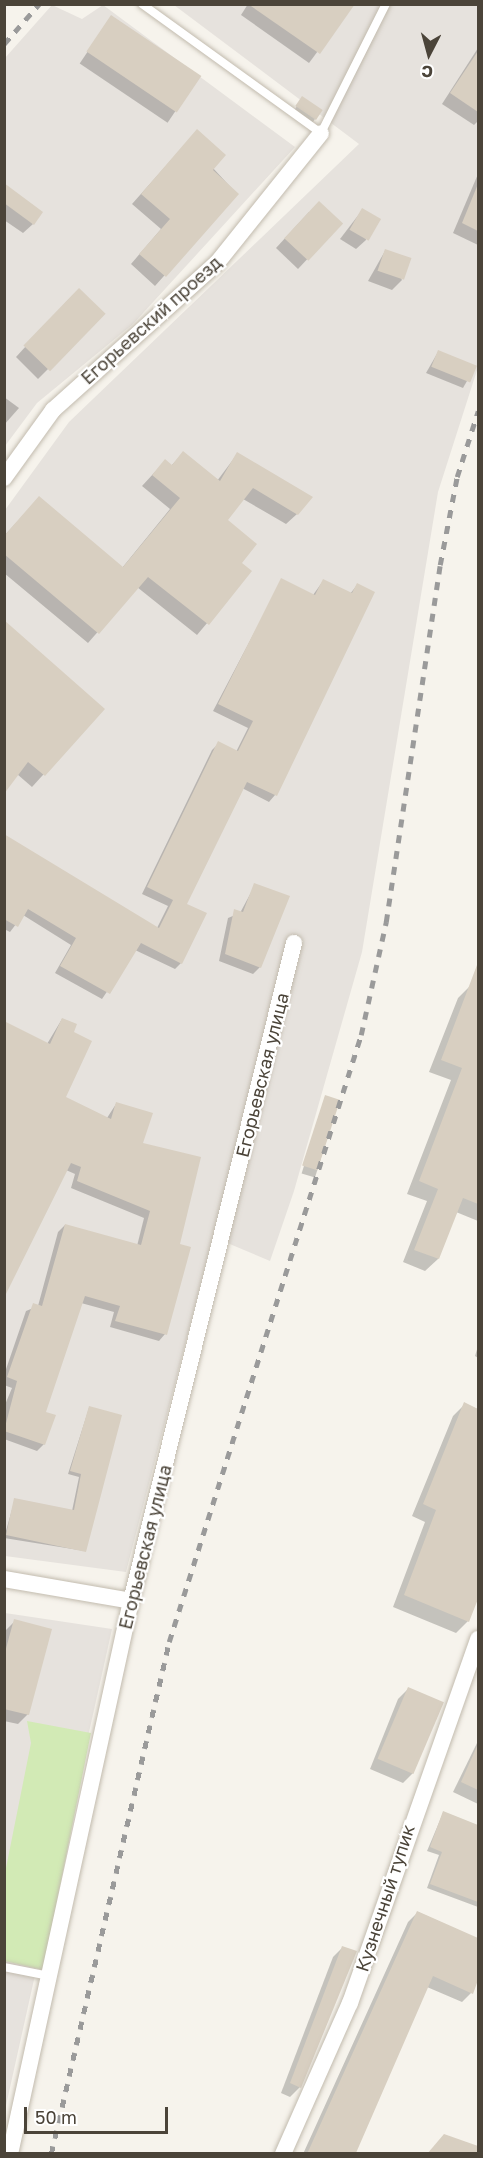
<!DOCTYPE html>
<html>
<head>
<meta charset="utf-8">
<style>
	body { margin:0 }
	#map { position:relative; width:483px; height:2158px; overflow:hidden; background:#f6f3ec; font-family:"Golos Text",sans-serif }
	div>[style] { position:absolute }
	.industrial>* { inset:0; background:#e6e2dd }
	.green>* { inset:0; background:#d2eab5 }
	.shadow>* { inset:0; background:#0003; transform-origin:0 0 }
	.building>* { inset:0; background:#d8cfc1; transform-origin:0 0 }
	.roads { filter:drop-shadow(0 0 2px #c2bbae) drop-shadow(0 0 2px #c2bbae) }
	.service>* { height:8px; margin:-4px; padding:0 4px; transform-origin:4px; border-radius:4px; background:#fff }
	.minor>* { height:16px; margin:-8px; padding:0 8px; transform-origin:8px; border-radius:8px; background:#fff }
	.rail>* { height:4.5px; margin-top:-2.25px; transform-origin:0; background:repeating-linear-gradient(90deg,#9a9a9a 0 8px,transparent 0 16px) }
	span { translate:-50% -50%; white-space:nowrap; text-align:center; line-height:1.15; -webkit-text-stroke:4.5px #fff; paint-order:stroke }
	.street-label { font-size:18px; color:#4b4439 }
	.frame { position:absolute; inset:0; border:6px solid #4b4439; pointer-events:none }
	.north { position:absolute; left:399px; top:24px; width:60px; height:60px; -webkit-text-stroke:4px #fff; paint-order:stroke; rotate:186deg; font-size:16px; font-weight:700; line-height:24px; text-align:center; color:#4b4439 }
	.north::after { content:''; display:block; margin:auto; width:21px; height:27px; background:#4b4439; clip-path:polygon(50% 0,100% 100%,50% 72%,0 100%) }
	.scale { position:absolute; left:24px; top:2107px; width:144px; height:27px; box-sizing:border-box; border:3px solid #4b4439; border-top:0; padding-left:8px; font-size:18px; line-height:21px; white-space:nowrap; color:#4b4439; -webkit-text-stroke:4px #fff; paint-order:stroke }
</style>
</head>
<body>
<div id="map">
	<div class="industrial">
		<div style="clip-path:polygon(52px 5px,82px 19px,103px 5px,295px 147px,133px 324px,37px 403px,5px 446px,5px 58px)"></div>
		<div style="clip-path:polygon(174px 5px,478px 5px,478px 367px,438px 492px,362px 952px,294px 1191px,270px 1261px,213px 1237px,126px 1572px,5px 1556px,5px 510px,69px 422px,359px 144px)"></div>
		<div style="clip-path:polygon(5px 1613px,112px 1629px,5px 2110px)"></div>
	</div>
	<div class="green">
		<div style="clip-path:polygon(27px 1721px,91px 1733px,43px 1970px,5px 1961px,5px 1873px,31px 1743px)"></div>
	</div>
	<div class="shadow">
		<div style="clip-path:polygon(248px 4px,353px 4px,309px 63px,241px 15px)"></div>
		<div style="left:111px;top:17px;width:106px;height:56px;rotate:34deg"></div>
		<div style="clip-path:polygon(478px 48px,478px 121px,474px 125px,442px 104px)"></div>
		<div style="left:302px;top:98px;width:22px;height:15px;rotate:32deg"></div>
		<div style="clip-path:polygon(188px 141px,237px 194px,155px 286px,131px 264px,161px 229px,132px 204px)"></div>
		<div style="clip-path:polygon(478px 174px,478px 245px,453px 233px)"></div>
		<div style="clip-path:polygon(4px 185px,33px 224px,23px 233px,4px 220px)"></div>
		<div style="clip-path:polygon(363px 209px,366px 240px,356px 249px,340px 239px)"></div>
		<div style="clip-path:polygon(309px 212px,341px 223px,298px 269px,276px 248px)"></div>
		<div style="clip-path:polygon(385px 251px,402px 280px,392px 290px,368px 281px)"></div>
		<div style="clip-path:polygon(69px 299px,103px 314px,38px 379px,16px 357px)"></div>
		<div style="clip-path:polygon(438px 352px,475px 367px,463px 388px,426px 373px)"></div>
		<div style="clip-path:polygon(4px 397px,19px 408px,4px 425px)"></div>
		<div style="clip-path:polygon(183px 453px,217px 481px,238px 453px,297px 514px,286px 524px,243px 499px,225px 520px,240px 564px,250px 572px,197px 635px,137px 587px,88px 643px,4px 573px,4px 536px,39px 498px,122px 568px,170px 509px,142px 486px,165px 461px,171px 466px)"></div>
		<div style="clip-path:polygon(282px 580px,313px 595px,323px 581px,350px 594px,357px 585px,275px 795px,269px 802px,242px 788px,185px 904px,181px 963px,175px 969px,135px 950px,102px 999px,55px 973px,71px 945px,23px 915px,10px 932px,4px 929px,4px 835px,157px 928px,168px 906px,142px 894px,212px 750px,219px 743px,236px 752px,248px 728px,213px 711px)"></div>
		<div style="clip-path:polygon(4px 622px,103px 709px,32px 787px,17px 774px)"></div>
		<div style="clip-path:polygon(255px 885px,260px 967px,253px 974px,219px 961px,228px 918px,240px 913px)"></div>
		<div style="clip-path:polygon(470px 986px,478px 989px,478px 1221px,456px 1212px,438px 1259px,425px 1271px,403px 1262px,427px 1201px,407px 1194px,451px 1080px,429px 1072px,458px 998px)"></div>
		<div style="clip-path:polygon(62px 1019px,72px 1033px,64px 1097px,107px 1118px,116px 1104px,141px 1144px,178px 1245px,165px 1334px,159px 1341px,110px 1327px,114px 1312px,81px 1303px,44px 1412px,44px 1444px,37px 1451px,4px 1439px,4px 1407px,12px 1388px,4px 1385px,4px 1375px,26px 1311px,38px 1306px,58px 1232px,65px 1225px,137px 1246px,144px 1218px,71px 1188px,75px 1174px,66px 1170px,47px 1044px)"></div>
		<div style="left:325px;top:1097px;width:14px;height:80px;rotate:17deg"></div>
		<div style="clip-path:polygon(478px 1346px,478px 1358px,475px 1356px)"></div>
		<div style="clip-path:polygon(465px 1404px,477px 1409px,478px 1405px,478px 1595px,468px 1621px,456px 1633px,393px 1607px,425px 1522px,412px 1516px,453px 1416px)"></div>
		<div style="clip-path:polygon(89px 1408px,85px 1551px,4px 1538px,15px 1499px,72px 1511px,79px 1477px,68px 1474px)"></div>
		<div style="clip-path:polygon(15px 1621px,28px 1714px,18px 1724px,4px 1721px,4px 1632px)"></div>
		<div style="clip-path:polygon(408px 1689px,413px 1773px,403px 1783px,370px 1769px,398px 1699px)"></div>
		<div style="clip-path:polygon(478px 1741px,478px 1804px,453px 1792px)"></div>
		<div style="clip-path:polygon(443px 1813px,478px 1828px,478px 1907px,427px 1888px,439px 1855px,427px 1851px)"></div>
		<div style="clip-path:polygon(418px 1912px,478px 1939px,478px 1977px,471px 1993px,462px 2002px,427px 1987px,354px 2153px,303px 2154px,408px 1922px)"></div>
		<div style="clip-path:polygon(342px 1948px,300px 2087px,290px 2097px,281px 2093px,333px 1957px)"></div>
	</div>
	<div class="building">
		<div style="clip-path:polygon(248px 4px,355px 4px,320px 54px)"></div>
		<div style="left:111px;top:15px;width:109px;height:44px;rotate:34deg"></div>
		<div style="clip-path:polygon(478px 51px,478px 112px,450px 93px)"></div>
		<div style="left:302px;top:96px;width:25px;height:12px;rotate:34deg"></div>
		<div style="clip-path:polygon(197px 129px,226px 155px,213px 170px,239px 194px,166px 277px,139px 254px,170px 219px,141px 194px)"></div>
		<div style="clip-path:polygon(4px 183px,43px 212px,34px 225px,4px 203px)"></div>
		<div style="clip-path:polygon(478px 184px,478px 231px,462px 223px)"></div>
		<div style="left:319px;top:201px;width:33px;height:51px;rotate:43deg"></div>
		<div style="left:362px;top:208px;width:22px;height:25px;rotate:30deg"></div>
		<div style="left:385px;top:249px;width:28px;height:23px;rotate:19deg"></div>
		<div style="left:79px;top:288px;width:37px;height:80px;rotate:44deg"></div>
		<div style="left:438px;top:350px;width:42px;height:18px;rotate:22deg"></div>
		<div style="clip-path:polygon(183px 451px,220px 481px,237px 452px,313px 497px,298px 515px,253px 488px,228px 520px,257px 544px,242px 563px,252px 571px,209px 625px,148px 577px,99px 634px,4px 554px,4px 536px,39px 496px,123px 567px,180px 498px,152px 475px,165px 459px,172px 465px)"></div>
		<div style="clip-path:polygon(281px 578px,315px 595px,323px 579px,352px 593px,357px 583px,375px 592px,277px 796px,247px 782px,187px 904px,207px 913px,182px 964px,141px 943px,110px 994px,60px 966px,76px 938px,28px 909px,18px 927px,4px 919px,4px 834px,159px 928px,173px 900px,147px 887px,218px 741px,238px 751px,253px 721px,218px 704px)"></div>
		<div style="clip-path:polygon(4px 620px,105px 709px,45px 776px,28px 762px,4px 794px)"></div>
		<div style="clip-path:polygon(254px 883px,290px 896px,261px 968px,225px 954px,234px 909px,243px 912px)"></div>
		<div style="clip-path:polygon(477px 965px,478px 1204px,463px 1198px,439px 1259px,414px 1250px,438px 1189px,419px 1181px,462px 1068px,441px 1060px)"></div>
		<div style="clip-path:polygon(62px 1018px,77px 1024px,74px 1032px,92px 1041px,66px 1097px,111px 1119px,116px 1102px,153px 1113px,143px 1143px,201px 1157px,180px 1244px,191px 1247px,167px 1335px,115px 1321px,120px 1306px,85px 1296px,46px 1412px,56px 1415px,45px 1445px,4px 1431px,17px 1381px,7px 1377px,33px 1303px,42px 1306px,65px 1224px,141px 1245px,150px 1211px,77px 1181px,81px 1167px,71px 1163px,4px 1298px,4px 1021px,50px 1044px)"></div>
		<div style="left:325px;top:1095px;width:16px;height:74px;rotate:18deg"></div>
		<div style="clip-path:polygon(464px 1402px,478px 1409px,478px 1599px,469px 1622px,404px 1595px,436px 1510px,423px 1504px)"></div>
		<div style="clip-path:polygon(89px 1406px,122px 1415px,86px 1552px,6px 1535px,14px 1498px,74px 1510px,81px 1474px,70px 1471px)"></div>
		<div style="clip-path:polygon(14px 1619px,52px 1629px,29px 1715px,4px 1709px,4px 1656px)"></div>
		<div style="left:408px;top:1687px;width:39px;height:78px;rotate:23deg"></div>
		<div style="clip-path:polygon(478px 1744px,478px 1790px,461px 1782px)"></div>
		<div style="clip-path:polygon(443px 1811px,478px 1825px,478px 1902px,430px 1884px,442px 1852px,430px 1847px)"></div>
		<div style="clip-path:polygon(417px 1911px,478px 1938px,478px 1980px,473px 1994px,433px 1976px,356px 2153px,307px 2154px)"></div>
		<div style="clip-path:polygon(342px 1946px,357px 1951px,301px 2088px,290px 2083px)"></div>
		<div style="clip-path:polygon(444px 2134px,478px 2146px,478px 2154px,427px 2154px)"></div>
	</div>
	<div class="roads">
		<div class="service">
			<div style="left:142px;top:4px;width:221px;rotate:35.8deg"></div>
			<div style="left:321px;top:133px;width:144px;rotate:-63.3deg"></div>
			<div style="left:4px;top:1967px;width:46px;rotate:11.3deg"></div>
		</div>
		<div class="minor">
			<div style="left:4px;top:478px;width:84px;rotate:-54.2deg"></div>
			<div style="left:53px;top:410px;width:220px;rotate:-41.9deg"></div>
			<div style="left:217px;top:263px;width:166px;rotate:-51.3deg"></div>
			<div style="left:4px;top:1579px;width:129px;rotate:9.8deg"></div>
			<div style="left:10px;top:2154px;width:566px;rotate:-77.66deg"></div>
			<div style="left:131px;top:1601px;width:678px;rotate:-76.09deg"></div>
			<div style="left:283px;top:2154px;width:165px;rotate:-66.1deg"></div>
			<div style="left:350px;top:2003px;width:386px;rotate:-70.6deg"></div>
		</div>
	</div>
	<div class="rail">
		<div style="left:4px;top:44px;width:53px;rotate:-48.8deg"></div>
		<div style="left:51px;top:2154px;width:525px;rotate:-77.02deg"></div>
		<div style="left:169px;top:1642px;width:637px;rotate:-72.45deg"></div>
		<div style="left:361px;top:1035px;width:116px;rotate:-77.5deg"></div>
		<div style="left:386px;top:922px;width:361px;rotate:-81.4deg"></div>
		<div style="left:440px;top:565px;width:90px;rotate:-79.1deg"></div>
		<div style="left:457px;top:477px;width:69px;rotate:-72.3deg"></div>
	</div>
	<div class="street-label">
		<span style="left:151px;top:320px;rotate:-42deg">Егорьевский проезд</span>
		<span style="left:262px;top:1075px;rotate:-76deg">Егорьевская улица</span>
		<span style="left:145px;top:1547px;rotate:-76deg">Егорьевская улица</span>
		<span style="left:385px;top:1898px;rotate:-72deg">Кузнечный тупик</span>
	</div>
	<div class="frame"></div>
	<div class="north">С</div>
	<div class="scale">50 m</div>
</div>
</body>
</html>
